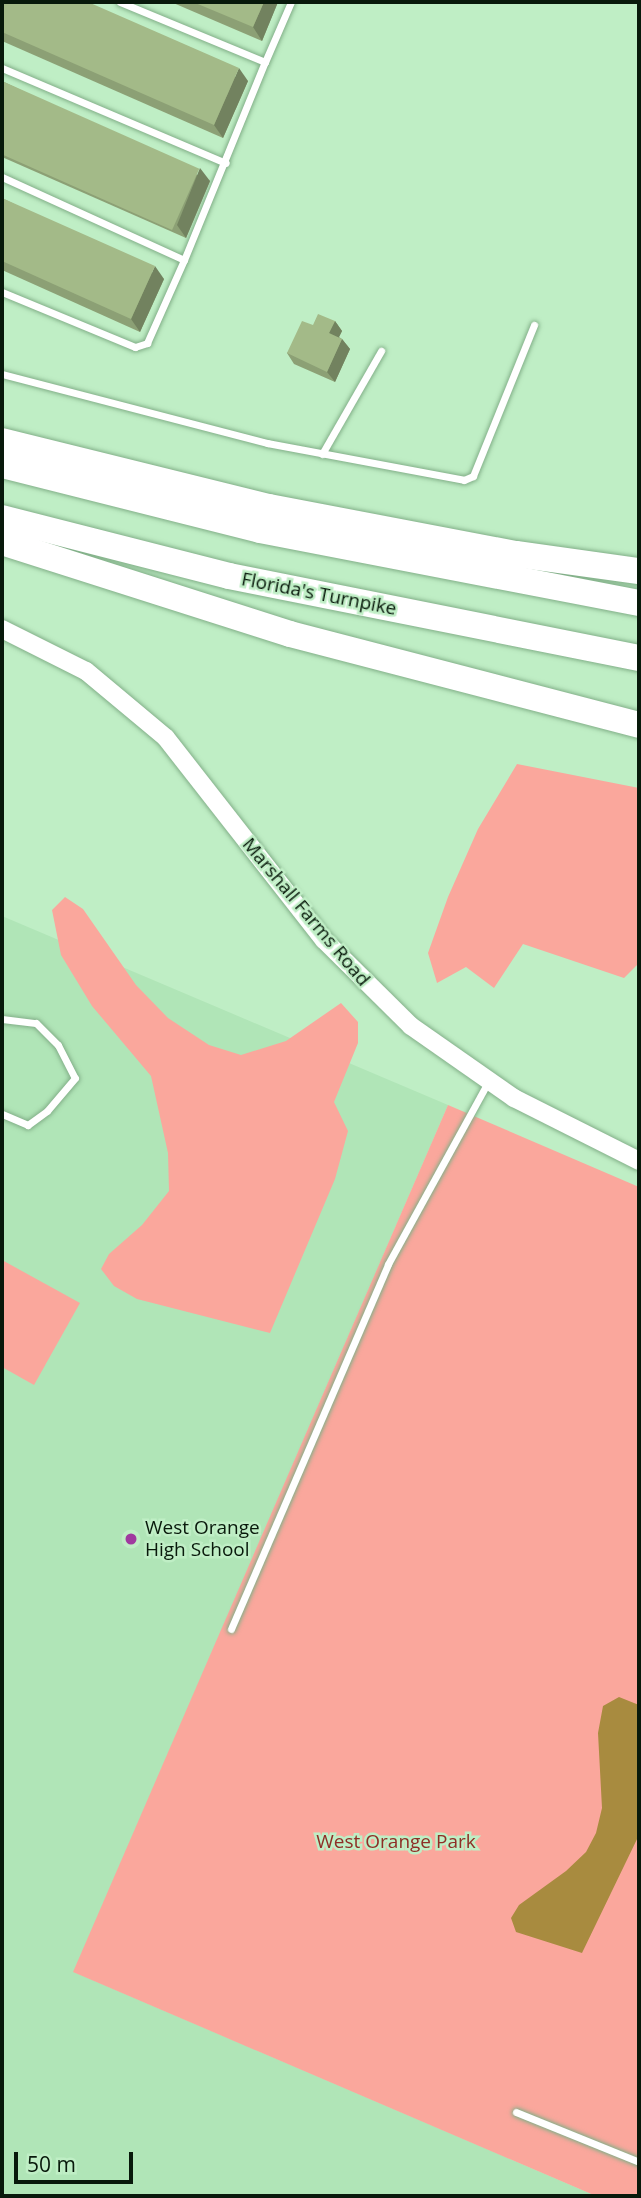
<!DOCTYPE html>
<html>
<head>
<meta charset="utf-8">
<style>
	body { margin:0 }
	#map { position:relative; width:641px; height:2198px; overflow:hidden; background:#bfeec5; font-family:"Open Sans",sans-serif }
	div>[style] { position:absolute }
	.built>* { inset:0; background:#b0e5b7 }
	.green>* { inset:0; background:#faa79c }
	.water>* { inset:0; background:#a88b3f }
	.roads { filter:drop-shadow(0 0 2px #82af88) drop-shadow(0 0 2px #82af88) }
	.service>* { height:7px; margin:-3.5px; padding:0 3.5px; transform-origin:3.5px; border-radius:3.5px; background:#fff }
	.tertiary>* { height:18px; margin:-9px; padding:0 9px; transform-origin:9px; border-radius:9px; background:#fff }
	.motorway>* { height:26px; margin:-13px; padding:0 13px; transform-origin:13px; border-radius:13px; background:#fff }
	.wall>* { inset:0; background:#8ca075 }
	.shaded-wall>* { inset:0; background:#72825f }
	.building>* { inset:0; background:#a3ba88; transform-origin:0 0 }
	.dots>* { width:19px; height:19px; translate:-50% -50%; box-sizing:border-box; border:4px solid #bfeec5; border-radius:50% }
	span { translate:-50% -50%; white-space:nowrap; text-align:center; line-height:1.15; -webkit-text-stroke:5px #bfeec5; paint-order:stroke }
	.street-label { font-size:19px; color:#08190b }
	.poi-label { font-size:19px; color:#08190b }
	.left { translate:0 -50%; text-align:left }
	.park-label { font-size:19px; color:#8e2e26 }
	.frame { position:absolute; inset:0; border:4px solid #08190b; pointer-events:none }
	.scale { position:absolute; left:14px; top:2152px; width:119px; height:32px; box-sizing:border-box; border:4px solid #08190b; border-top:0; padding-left:9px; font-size:21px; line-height:24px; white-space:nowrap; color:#08190b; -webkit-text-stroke:5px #bfeec5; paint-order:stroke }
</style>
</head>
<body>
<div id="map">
	<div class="built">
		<div style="clip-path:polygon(2px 916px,448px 1105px,74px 1972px,596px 2196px,2px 2196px)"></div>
	</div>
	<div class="green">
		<div style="clip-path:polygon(517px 764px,639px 788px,639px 963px,624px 978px,523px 944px,494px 988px,466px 967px,437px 983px,428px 953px,448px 897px,478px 829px)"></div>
		<div style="clip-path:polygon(65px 897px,83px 909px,136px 985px,168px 1018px,209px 1045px,241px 1055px,286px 1041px,341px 1003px,358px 1022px,358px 1043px,334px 1102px,348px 1131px,335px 1179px,270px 1333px,137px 1299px,114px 1286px,101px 1269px,109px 1254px,142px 1225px,169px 1191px,168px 1153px,151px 1076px,92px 1006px,61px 955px,52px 910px)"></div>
		<div style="clip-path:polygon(448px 1105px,639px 1187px,639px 2196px,596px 2196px,73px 1972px)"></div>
		<div style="clip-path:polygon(2px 1260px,80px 1303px,34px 1385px,2px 1367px)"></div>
	</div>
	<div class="water">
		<div style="clip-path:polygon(619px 1697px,639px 1705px,639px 1835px,582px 1953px,516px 1932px,511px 1918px,519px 1905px,566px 1871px,586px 1852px,596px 1833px,602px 1808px,598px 1733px,603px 1706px)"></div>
	</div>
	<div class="roads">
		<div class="service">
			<div style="left:120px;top:2px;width:157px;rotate:22.5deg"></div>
			<div style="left:265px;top:62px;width:65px;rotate:-66.6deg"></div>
			<div style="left:2px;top:68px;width:243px;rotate:23deg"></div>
			<div style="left:2px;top:177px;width:200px;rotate:24.5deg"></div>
			<div style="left:184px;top:260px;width:214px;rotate:-67.8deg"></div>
			<div style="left:2px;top:292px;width:144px;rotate:22.5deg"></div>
			<div style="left:135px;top:347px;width:13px;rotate:-18deg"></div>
			<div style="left:147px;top:343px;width:91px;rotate:-66deg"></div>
			<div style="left:2px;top:374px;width:274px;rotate:14.6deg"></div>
			<div style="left:267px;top:443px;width:200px;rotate:10.6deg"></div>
			<div style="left:464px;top:480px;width:10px;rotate:-24deg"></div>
			<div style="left:473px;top:476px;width:163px;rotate:-68deg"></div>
			<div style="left:322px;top:454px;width:119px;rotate:-60.2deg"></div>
			<div style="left:2px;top:1019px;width:34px;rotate:7deg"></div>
			<div style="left:36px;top:1023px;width:31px;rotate:45deg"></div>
			<div style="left:58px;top:1045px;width:37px;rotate:63deg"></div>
			<div style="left:75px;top:1078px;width:43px;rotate:130.3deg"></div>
			<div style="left:47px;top:1111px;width:24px;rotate:144deg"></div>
			<div style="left:28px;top:1125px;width:28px;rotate:-157deg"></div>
			<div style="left:231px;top:1629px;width:397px;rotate:-66.7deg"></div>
			<div style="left:388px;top:1264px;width:208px;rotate:-61.2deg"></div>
			<div style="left:516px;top:2112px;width:133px;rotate:22.1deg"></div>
		</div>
		<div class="tertiary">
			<div style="left:2px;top:629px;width:94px;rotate:26.6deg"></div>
			<div style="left:86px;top:671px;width:104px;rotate:39.9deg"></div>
			<div style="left:166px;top:738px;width:256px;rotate:52deg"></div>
			<div style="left:324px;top:940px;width:122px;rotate:44.7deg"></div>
			<div style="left:411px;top:1026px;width:126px;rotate:35deg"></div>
			<div style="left:514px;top:1098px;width:140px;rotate:26.7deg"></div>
		</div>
		<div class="motorway">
			<div style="left:2px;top:441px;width:275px;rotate:13.9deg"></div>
			<div style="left:269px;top:507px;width:251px;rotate:10.8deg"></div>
			<div style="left:516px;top:554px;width:124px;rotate:7.9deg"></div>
			<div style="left:2px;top:465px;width:266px;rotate:14.1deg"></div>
			<div style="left:260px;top:530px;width:386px;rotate:10.9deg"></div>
			<div style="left:2px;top:518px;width:234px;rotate:14.3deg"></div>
			<div style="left:229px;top:576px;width:418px;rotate:11.3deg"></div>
			<div style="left:2px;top:542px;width:302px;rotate:17.7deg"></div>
			<div style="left:290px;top:634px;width:361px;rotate:14.6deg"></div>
		</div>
	</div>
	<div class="wall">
		<div style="clip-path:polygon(2px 2px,248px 81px,223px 138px,2px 41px)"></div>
		<div style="clip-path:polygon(171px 2px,278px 2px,262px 41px)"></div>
		<div style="clip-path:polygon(2px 81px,210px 181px,186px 238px,2px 157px)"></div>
		<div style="clip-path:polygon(2px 198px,164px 279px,140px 332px,2px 270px)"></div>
		<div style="clip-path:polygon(335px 321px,342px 331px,339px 337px,342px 339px,350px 349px,335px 382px,294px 364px,287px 353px,313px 325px)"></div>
	</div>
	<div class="shaded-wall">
		<div style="clip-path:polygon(264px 2px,278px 2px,262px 41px,253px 27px)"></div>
		<div style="clip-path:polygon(239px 68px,248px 81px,223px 138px,214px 125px)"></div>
		<div style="clip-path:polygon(200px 168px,210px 181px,186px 238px,177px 225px)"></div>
		<div style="clip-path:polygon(155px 266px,164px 279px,140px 332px,131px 319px)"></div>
		<div style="clip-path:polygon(335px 321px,342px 331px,336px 343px,329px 333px)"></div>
		<div style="clip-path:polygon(342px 339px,350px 349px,335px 382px,327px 372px)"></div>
	</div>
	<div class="building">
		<div style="clip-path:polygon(2px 2px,88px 2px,239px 68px,214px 125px,2px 32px)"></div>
		<div style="clip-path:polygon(193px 2px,264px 2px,253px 27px)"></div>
		<div style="left:2px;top:81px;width:216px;height:67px;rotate:24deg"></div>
		<div style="clip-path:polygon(2px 198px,155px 266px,131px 319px,2px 261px)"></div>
		<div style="clip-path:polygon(318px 314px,335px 321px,329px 333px,342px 339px,327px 372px,287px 353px,302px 321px,313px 325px)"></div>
	</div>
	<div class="dots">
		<div style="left:131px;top:1539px;background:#a03a9f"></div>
	</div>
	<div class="street-label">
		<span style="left:319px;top:594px;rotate:11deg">Florida's Turnpike</span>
		<span style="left:306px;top:912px;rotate:50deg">Marshall Farms Road</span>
	</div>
	<div class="poi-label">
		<span class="left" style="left:145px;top:1539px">West Orange<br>High School</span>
	</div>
	<div class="park-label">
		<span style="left:396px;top:1842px">West Orange Park</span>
	</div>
	<div class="frame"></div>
	<div class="scale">50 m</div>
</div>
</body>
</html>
